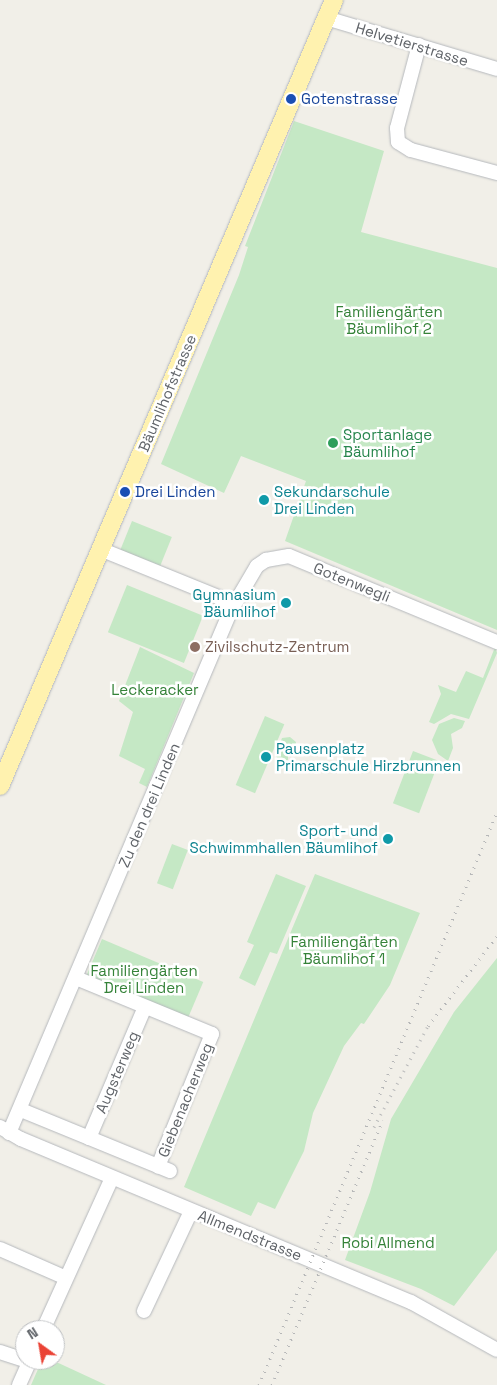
<!DOCTYPE html>
<html>
<head>
<meta charset="utf-8">
<style>
	body { margin:0 }
	#map { position:relative; width:497px; height:1385px; overflow:hidden; background:#f1efe8; font-family:"Space Grotesk",sans-serif }
	div>[style] { position:absolute }
	.green>* { inset:0; background:#c5e8c5; transform-origin:0 0 }
	.roads { filter:drop-shadow(0 0 1px #b5b8bc) drop-shadow(0 0 1px #b5b8bc) }
	.minor>* { height:14px; margin:-7px; padding:0 7px; transform-origin:7px; border-radius:7px; background:#fff }
	.major>* { height:18px; margin:-9px; padding:0 9px; transform-origin:9px; border-radius:9px; background:#fff2af }
	.rail>* { height:3px; margin-top:-1.5px; transform-origin:0; background:repeating-linear-gradient(90deg,#b6b7b8 0 1px,transparent 0 7px) }
	.dots>* { width:14px; height:14px; translate:-50% -50%; box-sizing:border-box; border:2px solid #fff; border-radius:50% }
	span { translate:-50% -50%; white-space:nowrap; text-align:center; line-height:1.15; -webkit-text-stroke:5px #fff; paint-order:stroke }
	.street-label { font-size:15px; color:#5f6368 }
	.transit-label { font-size:15px; color:#164399 }
	.left { translate:0 -50%; text-align:left }
	.park-label { font-size:15px; color:#348238 }
	.leisure-label { font-size:15px; color:#27864d }
	.culture-label { font-size:15px; color:#0d838f }
	.right { translate:-100% -50%; text-align:right }
	.education-label { font-size:15px; color:#785e54 }
	.north { position:absolute; left:15px; top:1320px; width:50px; height:50px; box-sizing:border-box; background:#fff; border:1px solid #bfc1c3; border-radius:50%; rotate:328deg; font-size:14px; font-weight:700; line-height:20px; text-align:center; color:#5f6368 }
	.north::after { content:''; display:block; margin:auto; width:18px; height:22px; background:#ea4335; clip-path:polygon(50% 0,100% 100%,50% 72%,0 100%) }
</style>
</head>
<body>
<div id="map">
	<div class="green">
		<div style="clip-path:polygon(294px 121px,384px 151px,361px 232px,497px 268px,497px 630px,285px 541px,306px 481px,241px 456px,224px 493px,161px 464px,239px 275px,248px 247px,245px 246px)"></div>
		<div style="left:132px;top:521px;width:43px;height:31px;rotate:22deg"></div>
		<div style="left:127px;top:585px;width:82px;height:51px;rotate:22deg"></div>
		<div style="clip-path:polygon(140px 647px,194px 673px,147px 787px,139px 783px,145px 769px,119px 756px,133px 712px,119px 701px)"></div>
		<div style="clip-path:polygon(495px 647px,497px 653px,469px 719px,451px 714px,434px 724px,429px 722px,441px 694px,438px 685px,456px 692px,466px 671px,483px 678px)"></div>
		<div style="left:265px;top:716px;width:21px;height:75px;rotate:23deg"></div>
		<div style="clip-path:polygon(454px 718px,465px 721px,462px 728px,451px 734px,453px 748px,448px 761px,438px 754px,432px 740px,439px 724px)"></div>
		<div style="clip-path:polygon(290px 737px,296px 742px,295px 752px,291px 748px,288px 750px,288px 760px,280px 763px,276px 756px,279px 746px,282px 738px)"></div>
		<div style="left:413px;top:751px;width:28px;height:56px;rotate:21deg"></div>
		<div style="left:172px;top:844px;width:17px;height:42px;rotate:21deg"></div>
		<div style="clip-path:polygon(276px 874px,306px 886px,277px 954px,270px 952px,255px 986px,239px 978px,254px 945px,247px 942px)"></div>
		<div style="clip-path:polygon(315px 874px,420px 913px,390px 985px,364px 1024px,361px 1023px,344px 1046px,313px 1113px,304px 1151px,275px 1209px,258px 1202px,251px 1216px,184px 1187px)"></div>
		<div style="left:102px;top:939px;width:110px;height:40px;rotate:23deg"></div>
		<div style="clip-path:polygon(497px 958px,497px 1250px,454px 1306px,421px 1289px,345px 1260px,370px 1192px,391px 1119px,454px 1012px)"></div>
		<div style="clip-path:polygon(42px 1360px,52px 1360px,106px 1385px,31px 1385px)"></div>
	</div>
	<div class="roads">
		<div class="minor">
			<div style="left:326px;top:18px;width:178px;rotate:16.6deg"></div>
			<div style="left:419px;top:45px;width:86px;rotate:104.8deg"></div>
			<div style="left:397px;top:128px;width:14px;rotate:86deg"></div>
			<div style="left:398px;top:142px;width:15px;rotate:32deg"></div>
			<div style="left:411px;top:150px;width:89px;rotate:15deg"></div>
			<div style="left:100px;top:549px;width:127px;rotate:22.1deg"></div>
			<div style="left:218px;top:597px;width:11px;rotate:34deg"></div>
			<div style="left:227px;top:603px;width:9px;rotate:72deg"></div>
			<div style="left:76px;top:978px;width:147px;rotate:22.4deg"></div>
			<div style="left:212px;top:1034px;width:143px;rotate:112.2deg"></div>
			<div style="left:21px;top:1110px;width:161px;rotate:22.3deg"></div>
			<div style="left:0;top:1127px;width:24px;rotate:30deg"></div>
			<div style="left:21px;top:1139px;width:423px;rotate:22.7deg"></div>
			<div style="left:411px;top:1302px;width:98px;rotate:29.2deg"></div>
			<div style="left:9px;top:1133px;width:566px;rotate:-67.01deg"></div>
			<div style="left:230px;top:612px;width:53px;rotate:-59.6deg"></div>
			<div style="left:257px;top:566px;width:11px;rotate:-34deg"></div>
			<div style="left:266px;top:560px;width:23px;rotate:-10deg"></div>
			<div style="left:289px;top:556px;width:225px;rotate:22.5deg"></div>
			<div style="left:89px;top:1138px;width:142px;rotate:-66.9deg"></div>
			<div style="left:0;top:1249px;width:72px;rotate:23.7deg"></div>
			<div style="left:144px;top:1311px;width:110px;rotate:-64.8deg"></div>
			<div style="left:43px;top:1330px;width:167px;rotate:-65.6deg"></div>
			<div style="left:0;top:1352px;width:26px;rotate:18deg"></div>
			<div style="left:19px;top:1385px;width:27px;rotate:-66deg"></div>
		</div>
		<div class="major">
			<div style="left:0;top:786px;width:854px;rotate:-66.98deg"></div>
		</div>
	</div>
	<div class="rail">
		<div style="left:374px;top:1127px;width:115px;rotate:-61.9deg"></div>
		<div style="left:428px;top:1026px;width:113px;rotate:-52.5deg"></div>
		<div style="left:259px;top:1385px;width:620px;rotate:-67.44deg"></div>
		<div style="left:272px;top:1385px;width:287px;rotate:-67.3deg"></div>
	</div>
	<div class="dots">
		<div style="left:291px;top:99px;background:#1a4fb4"></div>
		<div style="left:333px;top:443px;background:#2e9e5b"></div>
		<div style="left:125px;top:492px;background:#1a4fb4"></div>
		<div style="left:264px;top:500px;background:#0f9aa8"></div>
		<div style="left:286px;top:603px;background:#0f9aa8"></div>
		<div style="left:195px;top:647px;background:#8d6e63"></div>
		<div style="left:266px;top:757px;background:#0f9aa8"></div>
		<div style="left:388px;top:839px;background:#0f9aa8"></div>
	</div>
	<div class="street-label">
		<span style="left:412px;top:44px;rotate:17deg">Helvetierstrasse</span>
		<span style="left:167px;top:393px;rotate:-67deg">Bäumlihofstrasse</span>
		<span style="left:352px;top:582px;rotate:22deg">Gotenwegli</span>
		<span style="left:149px;top:805px;rotate:-67deg">Zu den drei Linden</span>
		<span style="left:117px;top:1072px;rotate:-67deg">Augsterweg</span>
		<span style="left:185px;top:1100px;rotate:-68deg">Giebenacherweg</span>
		<span style="left:250px;top:1235px;rotate:22deg">Allmendstrasse</span>
	</div>
	<div class="transit-label">
		<span class="left" style="left:301px;top:99px">Gotenstrasse</span>
		<span class="left" style="left:135px;top:492px">Drei Linden</span>
	</div>
	<div class="park-label">
		<span style="left:389px;top:320px">Familiengärten<br>Bäumlihof 2</span>
		<span style="left:155px;top:690px">Leckeracker</span>
		<span style="left:344px;top:950px">Familiengärten<br>Bäumlihof 1</span>
		<span style="left:144px;top:979px">Familiengärten<br>Drei Linden</span>
		<span style="left:388px;top:1243px">Robi Allmend</span>
	</div>
	<div class="leisure-label">
		<span class="left" style="left:343px;top:443px">Sportanlage<br>Bäumlihof</span>
	</div>
	<div class="culture-label">
		<span class="left" style="left:274px;top:500px">Sekundarschule<br>Drei Linden</span>
		<span class="right" style="left:276px;top:603px">Gymnasium<br>Bäumlihof</span>
		<span class="left" style="left:276px;top:757px">Pausenplatz<br>Primarschule Hirzbrunnen</span>
		<span class="right" style="left:378px;top:839px">Sport- und<br>Schwimmhallen Bäumlihof</span>
	</div>
	<div class="education-label">
		<span class="left" style="left:205px;top:647px">Zivilschutz-Zentrum</span>
	</div>
	<div class="north">N</div>
</div>
</body>
</html>
